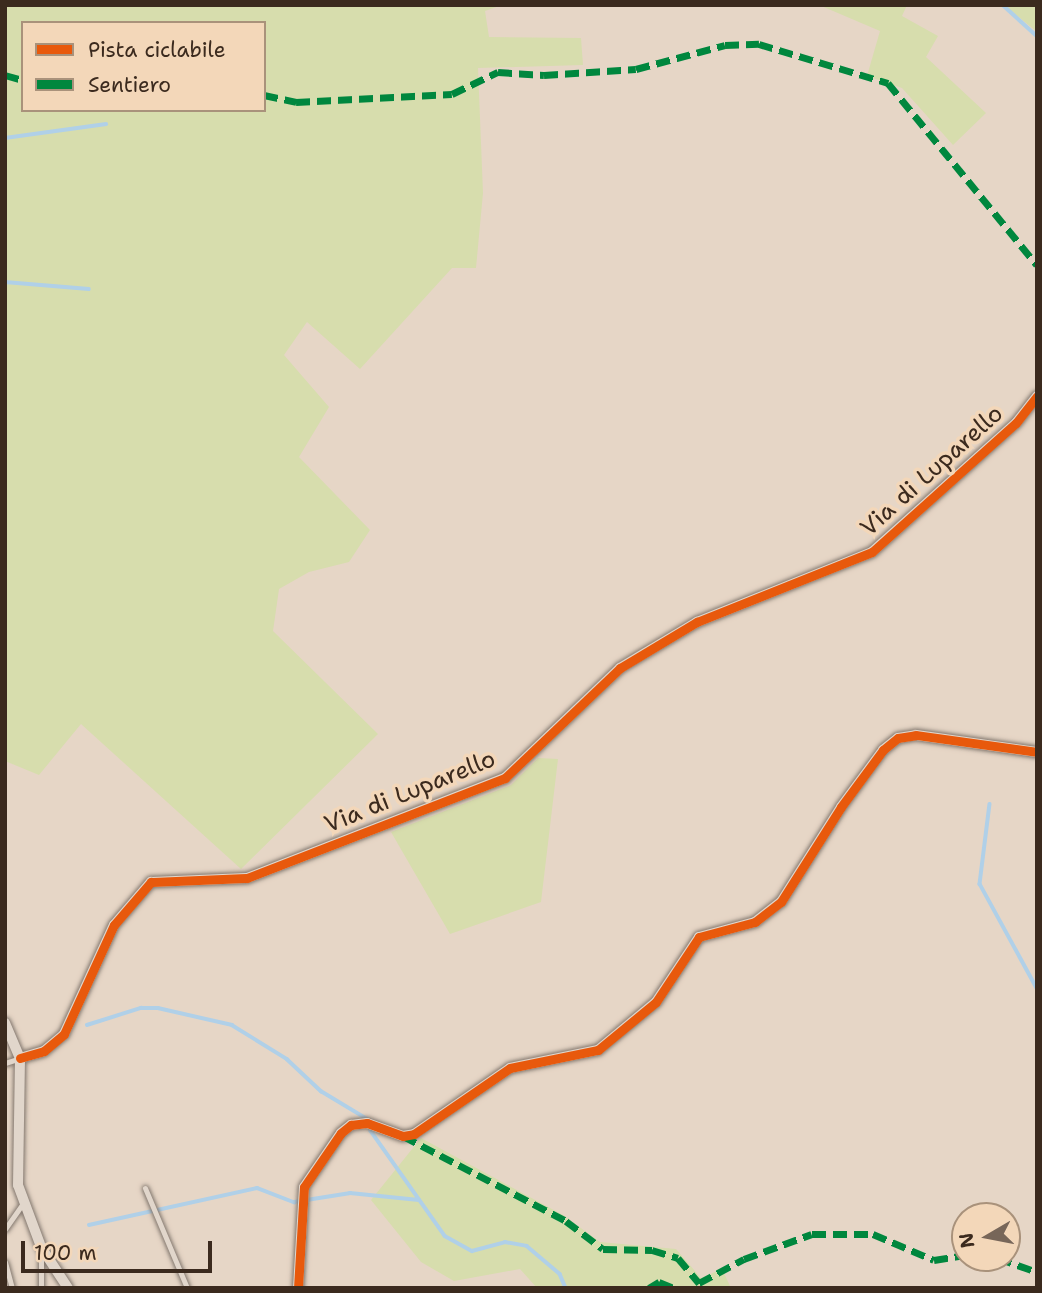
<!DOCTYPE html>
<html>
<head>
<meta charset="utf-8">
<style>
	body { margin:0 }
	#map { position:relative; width:1042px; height:1293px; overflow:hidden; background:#e6d6c6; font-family:"Shantell Sans",sans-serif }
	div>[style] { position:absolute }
	.green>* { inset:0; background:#d7ddad }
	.stream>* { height:3.5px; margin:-1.75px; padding:0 1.75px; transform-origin:1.75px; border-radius:1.75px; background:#b0d0e8 }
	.roads { filter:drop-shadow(0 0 2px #83786f) drop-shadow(0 0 2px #83786f) }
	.service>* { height:5px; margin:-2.5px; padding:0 2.5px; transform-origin:2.5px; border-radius:2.5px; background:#e1d6cb }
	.minor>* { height:10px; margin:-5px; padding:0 5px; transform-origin:5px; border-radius:5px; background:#e1d6cb }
	.quiet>* { height:7px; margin-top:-3.5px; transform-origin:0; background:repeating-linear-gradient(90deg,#00873e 0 14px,transparent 0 21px) }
	.cycleway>* { height:9px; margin:-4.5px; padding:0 4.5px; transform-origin:4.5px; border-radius:4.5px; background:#e8590c }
	span { translate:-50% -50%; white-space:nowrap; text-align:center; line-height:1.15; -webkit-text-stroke:7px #f3d7b9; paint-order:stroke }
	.street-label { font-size:24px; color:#3b2a1e }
	.frame { position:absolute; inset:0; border:7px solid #3b2a1e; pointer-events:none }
	.legend { position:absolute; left:21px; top:21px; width:245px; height:91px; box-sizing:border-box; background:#f3d7b9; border:2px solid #a9927b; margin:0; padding:9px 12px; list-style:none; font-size:21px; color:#3b2a1e }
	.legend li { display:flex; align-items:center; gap:14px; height:35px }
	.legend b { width:35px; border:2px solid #a9927b }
	.north { position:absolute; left:951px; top:1202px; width:70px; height:70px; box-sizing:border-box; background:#f3d7b9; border:2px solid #a9927b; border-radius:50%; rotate:260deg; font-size:19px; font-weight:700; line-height:28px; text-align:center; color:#3b2a1e }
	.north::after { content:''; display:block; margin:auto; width:24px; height:32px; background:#776659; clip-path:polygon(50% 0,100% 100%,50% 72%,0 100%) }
	.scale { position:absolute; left:21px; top:1241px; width:191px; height:32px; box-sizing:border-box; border:4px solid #3b2a1e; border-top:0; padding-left:9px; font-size:21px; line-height:24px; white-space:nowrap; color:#3b2a1e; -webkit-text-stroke:5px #f3d7b9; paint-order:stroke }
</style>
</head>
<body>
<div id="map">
	<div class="green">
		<div style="clip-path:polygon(evenodd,5px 5px,502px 5px,485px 11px,489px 37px,581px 38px,583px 65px,478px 68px,483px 193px,476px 268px,452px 268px,360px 369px,307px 322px,284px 355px,329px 407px,299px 457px,370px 530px,349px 562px,309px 572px,279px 589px,273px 631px,378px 734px,241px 869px,81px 724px,39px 775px,5px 761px,5px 5px,23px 23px,264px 23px,264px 110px,23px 110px,23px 23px)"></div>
		<div style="clip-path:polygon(819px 5px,907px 5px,902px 16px,938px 36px,926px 57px,986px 113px,953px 145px,902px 88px,867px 76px,880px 31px)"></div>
		<div style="clip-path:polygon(1004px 5px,1037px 5px,1037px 32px)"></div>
		<div style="clip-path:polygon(538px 758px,558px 759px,541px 902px,450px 934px,391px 832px,511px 785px)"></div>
		<div style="clip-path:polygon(421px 1138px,563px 1215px,600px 1242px,676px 1249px,701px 1278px,722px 1269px,731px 1288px,537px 1288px,520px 1269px,454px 1281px,421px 1262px,371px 1200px)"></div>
	</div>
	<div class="stream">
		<div style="left:1003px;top:5px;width:46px;rotate:42.4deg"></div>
		<div style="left:5px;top:138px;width:102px;rotate:-7.9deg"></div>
		<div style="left:5px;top:282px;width:84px;rotate:4.8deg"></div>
		<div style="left:990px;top:804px;width:81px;rotate:97.1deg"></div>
		<div style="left:980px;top:884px;width:119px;rotate:61.3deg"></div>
		<div style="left:87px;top:1025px;width:57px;rotate:-17.5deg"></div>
		<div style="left:141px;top:1008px;width:17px"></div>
		<div style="left:158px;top:1008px;width:76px;rotate:12.9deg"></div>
		<div style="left:232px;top:1025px;width:65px;rotate:31.7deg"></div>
		<div style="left:287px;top:1059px;width:47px;rotate:43.3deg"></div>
		<div style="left:321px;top:1091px;width:56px;rotate:31.1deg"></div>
		<div style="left:369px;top:1120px;width:11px;rotate:80deg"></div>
		<div style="left:371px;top:1131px;width:128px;rotate:54.8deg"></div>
		<div style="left:445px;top:1236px;width:31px;rotate:29deg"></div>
		<div style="left:472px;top:1251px;width:34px;rotate:-15deg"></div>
		<div style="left:505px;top:1242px;width:22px;rotate:10deg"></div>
		<div style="left:527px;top:1246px;width:43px;rotate:40.3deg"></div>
		<div style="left:560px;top:1274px;width:15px;rotate:67deg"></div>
		<div style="left:89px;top:1225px;width:172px;rotate:-12.4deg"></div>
		<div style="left:257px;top:1188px;width:40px;rotate:21deg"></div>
		<div style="left:294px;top:1202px;width:57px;rotate:-9.1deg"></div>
		<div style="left:350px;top:1193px;width:69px;rotate:5.8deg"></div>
	</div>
	<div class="roads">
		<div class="service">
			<div style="left:5px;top:1063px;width:16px;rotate:-18deg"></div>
			<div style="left:145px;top:1188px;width:108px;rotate:67.2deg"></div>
			<div style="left:5px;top:1229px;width:32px;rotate:-55deg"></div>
			<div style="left:41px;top:1250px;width:38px;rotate:90deg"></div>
			<div style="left:5px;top:1262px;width:27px;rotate:75deg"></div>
		</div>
		<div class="minor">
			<div style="left:5px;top:1023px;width:38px;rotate:67deg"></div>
			<div style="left:20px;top:1058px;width:127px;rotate:90.9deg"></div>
			<div style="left:18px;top:1185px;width:66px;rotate:69.6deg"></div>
			<div style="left:41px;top:1247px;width:49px;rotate:56.6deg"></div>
			<div style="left:20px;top:1058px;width:25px;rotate:-16deg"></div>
			<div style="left:44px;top:1051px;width:26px;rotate:-40deg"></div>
			<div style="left:64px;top:1034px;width:120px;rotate:-65.4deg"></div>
			<div style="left:114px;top:925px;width:57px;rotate:-49.3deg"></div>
			<div style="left:151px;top:882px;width:96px;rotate:-2.4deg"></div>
			<div style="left:247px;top:878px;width:277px;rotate:-21.2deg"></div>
			<div style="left:505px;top:778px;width:159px;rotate:-43.7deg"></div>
			<div style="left:620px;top:668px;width:90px;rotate:-30.9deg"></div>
			<div style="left:697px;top:622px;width:188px;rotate:-21.8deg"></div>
			<div style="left:872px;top:552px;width:193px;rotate:-41.9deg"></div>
			<div style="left:1016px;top:423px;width:34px;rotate:-52deg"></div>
			<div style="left:298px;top:1288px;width:101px;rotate:-86.6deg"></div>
			<div style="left:304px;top:1187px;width:65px;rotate:-55.6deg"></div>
			<div style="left:341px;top:1133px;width:13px;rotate:-39deg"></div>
			<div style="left:351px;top:1125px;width:16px;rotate:-7deg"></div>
			<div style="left:367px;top:1123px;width:38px;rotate:20deg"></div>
			<div style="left:403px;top:1136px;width:11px;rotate:-10deg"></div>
			<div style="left:414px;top:1134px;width:116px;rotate:-34.5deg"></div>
			<div style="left:510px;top:1068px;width:90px;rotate:-11.6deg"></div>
			<div style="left:598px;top:1050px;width:75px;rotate:-39.6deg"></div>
			<div style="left:656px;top:1002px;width:78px;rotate:-56.5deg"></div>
			<div style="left:699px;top:937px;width:58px;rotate:-15deg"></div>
			<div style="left:755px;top:922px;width:33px;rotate:-38deg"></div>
			<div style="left:781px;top:902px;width:112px;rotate:-57.7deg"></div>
			<div style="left:841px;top:807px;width:71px;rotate:-53.6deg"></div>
			<div style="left:883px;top:750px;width:19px;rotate:-39deg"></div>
			<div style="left:898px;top:738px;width:18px;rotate:-9deg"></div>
			<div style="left:916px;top:735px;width:122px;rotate:8deg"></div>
		</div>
	</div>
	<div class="quiet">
		<div style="left:5px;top:75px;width:19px;rotate:16deg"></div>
		<div style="left:264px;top:95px;width:33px;rotate:12deg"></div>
		<div style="left:296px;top:102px;width:156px;rotate:-2.9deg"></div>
		<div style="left:452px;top:94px;width:51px;rotate:-25.6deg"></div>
		<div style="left:498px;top:72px;width:46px;rotate:3.7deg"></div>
		<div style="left:544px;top:75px;width:92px;rotate:-3.7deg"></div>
		<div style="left:636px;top:69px;width:92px;rotate:-15.1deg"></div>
		<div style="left:725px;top:45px;width:34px;rotate:-2deg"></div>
		<div style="left:759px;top:44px;width:135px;rotate:16.8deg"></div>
		<div style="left:888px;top:83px;width:235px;rotate:50.7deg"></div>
		<div style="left:403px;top:1136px;width:184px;rotate:27.5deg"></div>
		<div style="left:566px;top:1221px;width:46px;rotate:37.1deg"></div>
		<div style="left:603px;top:1249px;width:49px;rotate:1.2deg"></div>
		<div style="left:652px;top:1250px;width:27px;rotate:17deg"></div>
		<div style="left:678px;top:1258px;width:33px;rotate:50deg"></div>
		<div style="left:699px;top:1283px;width:51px;rotate:-28.1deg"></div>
		<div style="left:744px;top:1259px;width:72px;rotate:-20.2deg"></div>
		<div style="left:812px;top:1234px;width:61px"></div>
		<div style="left:873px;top:1234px;width:66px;rotate:23.1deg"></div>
		<div style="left:934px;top:1260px;width:31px;rotate:-9deg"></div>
		<div style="left:998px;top:1258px;width:41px;rotate:19.7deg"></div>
		<div style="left:649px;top:1288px;width:12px;rotate:-31deg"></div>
		<div style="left:659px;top:1282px;width:16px;rotate:22deg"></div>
	</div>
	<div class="cycleway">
		<div style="left:20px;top:1058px;width:25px;rotate:-16deg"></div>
		<div style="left:44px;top:1051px;width:26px;rotate:-40deg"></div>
		<div style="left:64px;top:1034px;width:120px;rotate:-65.4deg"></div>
		<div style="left:114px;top:925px;width:57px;rotate:-49.3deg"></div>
		<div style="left:151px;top:882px;width:96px;rotate:-2.4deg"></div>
		<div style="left:247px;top:878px;width:277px;rotate:-21.2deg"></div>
		<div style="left:505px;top:778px;width:159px;rotate:-43.7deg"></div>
		<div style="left:620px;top:668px;width:90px;rotate:-30.9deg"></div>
		<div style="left:697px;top:622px;width:188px;rotate:-21.8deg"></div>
		<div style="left:872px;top:552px;width:193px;rotate:-41.9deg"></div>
		<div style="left:1016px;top:423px;width:34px;rotate:-52deg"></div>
		<div style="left:298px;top:1288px;width:101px;rotate:-86.6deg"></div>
		<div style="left:304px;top:1187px;width:65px;rotate:-55.6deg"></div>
		<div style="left:341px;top:1133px;width:13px;rotate:-39deg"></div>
		<div style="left:351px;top:1125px;width:16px;rotate:-7deg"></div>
		<div style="left:367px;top:1123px;width:38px;rotate:20deg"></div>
		<div style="left:403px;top:1136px;width:11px;rotate:-10deg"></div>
		<div style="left:414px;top:1134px;width:116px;rotate:-34.5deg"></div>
		<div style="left:510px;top:1068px;width:90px;rotate:-11.6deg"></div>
		<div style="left:598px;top:1050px;width:75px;rotate:-39.6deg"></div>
		<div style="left:656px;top:1002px;width:78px;rotate:-56.5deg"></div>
		<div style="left:699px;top:937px;width:58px;rotate:-15deg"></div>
		<div style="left:755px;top:922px;width:33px;rotate:-38deg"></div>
		<div style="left:781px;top:902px;width:112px;rotate:-57.7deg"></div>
		<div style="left:841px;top:807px;width:71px;rotate:-53.6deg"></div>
		<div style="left:883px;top:750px;width:19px;rotate:-39deg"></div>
		<div style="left:898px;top:738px;width:18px;rotate:-9deg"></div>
		<div style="left:916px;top:735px;width:122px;rotate:8deg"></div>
	</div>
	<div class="street-label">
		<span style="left:932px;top:471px;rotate:-42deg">Via di Luparello</span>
		<span style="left:410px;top:792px;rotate:-22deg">Via di Luparello</span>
	</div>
	<div class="frame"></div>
	<ul class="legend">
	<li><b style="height:9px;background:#e8590c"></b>Pista ciclabile</li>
	<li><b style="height:9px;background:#00873e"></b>Sentiero</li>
	</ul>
	<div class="north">N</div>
	<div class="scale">100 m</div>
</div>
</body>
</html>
